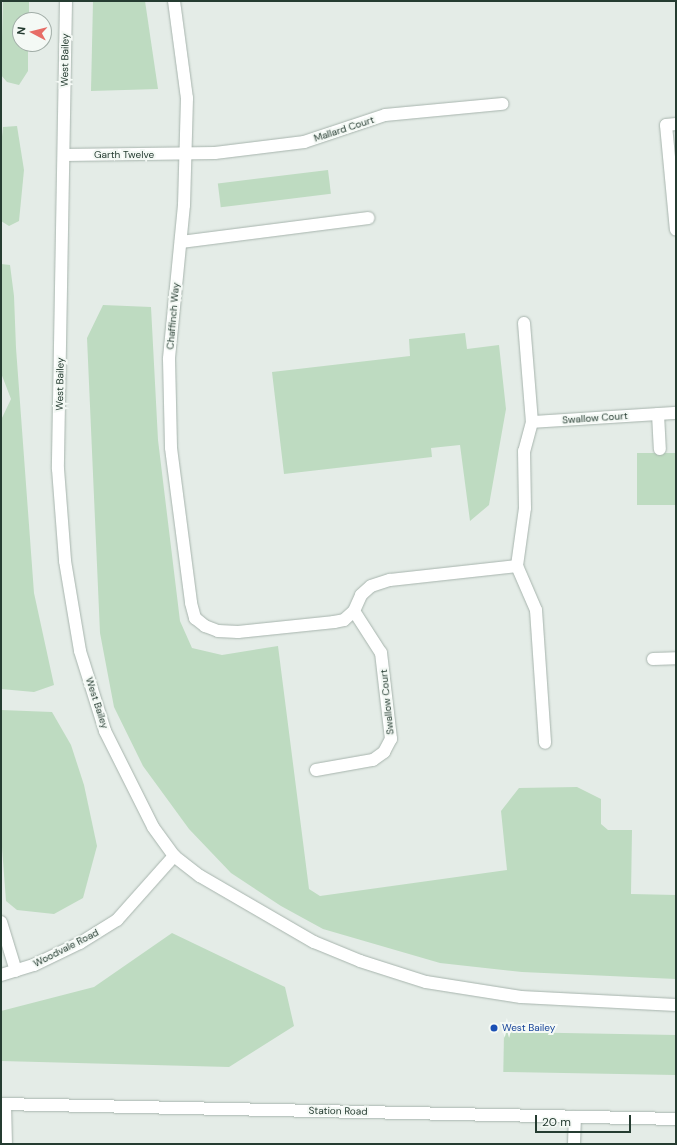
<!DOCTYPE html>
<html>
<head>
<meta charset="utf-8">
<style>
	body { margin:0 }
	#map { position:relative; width:677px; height:1145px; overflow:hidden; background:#e4ece7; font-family:"DM Sans",sans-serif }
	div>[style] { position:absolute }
	.green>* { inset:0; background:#bedbc1; transform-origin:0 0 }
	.roads { filter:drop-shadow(0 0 1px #a7b4ad) drop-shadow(0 0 1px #a7b4ad) }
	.lane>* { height:12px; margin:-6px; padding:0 6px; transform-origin:6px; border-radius:6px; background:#fff }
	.street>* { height:12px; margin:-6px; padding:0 6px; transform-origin:6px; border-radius:6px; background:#fff }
	.secondary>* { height:12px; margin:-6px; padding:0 6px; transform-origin:6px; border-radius:6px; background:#fff }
	.dots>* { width:11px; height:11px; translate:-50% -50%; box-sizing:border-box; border:2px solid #f4f9f5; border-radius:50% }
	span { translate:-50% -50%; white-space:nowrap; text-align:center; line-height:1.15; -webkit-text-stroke:4px #f4f9f5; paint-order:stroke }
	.street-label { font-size:10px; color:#253c31 }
	.transit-label { font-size:10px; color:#164399 }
	.left { translate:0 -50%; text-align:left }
	.frame { position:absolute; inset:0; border:2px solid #253c31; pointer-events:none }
	.north { position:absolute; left:12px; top:12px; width:40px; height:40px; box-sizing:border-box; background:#f4f9f5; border:1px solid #a1ada7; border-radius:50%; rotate:277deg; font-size:11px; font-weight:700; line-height:16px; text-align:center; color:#253c31 }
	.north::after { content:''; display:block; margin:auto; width:14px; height:18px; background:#e76d67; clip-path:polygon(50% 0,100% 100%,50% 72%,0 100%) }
	.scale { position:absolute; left:535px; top:1115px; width:96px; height:18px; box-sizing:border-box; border:2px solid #253c31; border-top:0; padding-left:5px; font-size:12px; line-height:14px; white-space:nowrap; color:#253c31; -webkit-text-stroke:3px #f4f9f5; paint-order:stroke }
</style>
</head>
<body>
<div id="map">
	<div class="green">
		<div style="clip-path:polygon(3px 1px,29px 1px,29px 20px,20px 20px,20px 44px,28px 44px,28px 71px,19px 85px,7px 82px,1px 75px)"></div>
		<div style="clip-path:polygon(93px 1px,145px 1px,158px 89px,91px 91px)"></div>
		<div style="clip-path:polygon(17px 126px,24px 170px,19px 221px,9px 226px,1px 221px,1px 146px,3px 127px)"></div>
		<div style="left:328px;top:170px;width:24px;height:111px;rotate:83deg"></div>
		<div style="clip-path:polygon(1px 264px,10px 265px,14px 296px,16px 348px,34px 593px,54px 685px,34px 692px,1px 689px,1px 420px,11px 399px,1px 373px)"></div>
		<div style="clip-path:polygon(103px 305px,151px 307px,158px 440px,180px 621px,192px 648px,222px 655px,278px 646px,309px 889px,320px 896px,507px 870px,501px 811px,519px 788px,577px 787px,601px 799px,601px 824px,608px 830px,632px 830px,631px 894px,676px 895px,676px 979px,522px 972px,440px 963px,323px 929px,281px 906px,231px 873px,189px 829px,143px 766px,114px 707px,100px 633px,87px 338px)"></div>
		<div style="clip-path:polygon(465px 333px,467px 349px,499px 345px,506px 409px,489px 505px,470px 521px,460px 445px,431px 448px,432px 457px,284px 474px,272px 372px,410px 356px,409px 339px)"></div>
		<div style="left:676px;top:453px;width:52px;height:39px;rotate:90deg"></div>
		<div style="clip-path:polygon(1px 710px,52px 712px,71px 745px,84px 785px,97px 846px,83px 898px,54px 914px,17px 910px,6px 901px,1px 834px)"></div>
		<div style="clip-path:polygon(172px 933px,285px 987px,294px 1026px,229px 1067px,1px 1061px,1px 1011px,94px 987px)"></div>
		<div style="left:504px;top:1032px;width:172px;height:40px;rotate:1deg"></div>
	</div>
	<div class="roads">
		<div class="lane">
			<div style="left:5px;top:1104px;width:40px;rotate:88.6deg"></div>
			<div style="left:574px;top:1144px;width:27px;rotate:-88deg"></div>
		</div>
		<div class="street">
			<div style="left:174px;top:1px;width:98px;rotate:82.4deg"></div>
			<div style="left:187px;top:98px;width:107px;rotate:91.6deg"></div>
			<div style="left:184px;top:205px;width:155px;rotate:95.6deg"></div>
			<div style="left:169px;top:359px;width:89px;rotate:88.7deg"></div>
			<div style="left:171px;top:448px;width:156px;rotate:82.6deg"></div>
			<div style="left:191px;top:603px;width:16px;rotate:75deg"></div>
			<div style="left:195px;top:618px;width:13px;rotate:39deg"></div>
			<div style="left:205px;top:626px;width:14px;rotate:21deg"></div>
			<div style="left:218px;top:631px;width:20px;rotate:3deg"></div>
			<div style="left:238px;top:632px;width:97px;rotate:-5.9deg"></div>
			<div style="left:334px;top:622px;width:10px;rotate:-11deg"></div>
			<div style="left:344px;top:620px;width:13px;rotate:-42deg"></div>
			<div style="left:354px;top:611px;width:17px;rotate:-66deg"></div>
			<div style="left:361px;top:595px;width:13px;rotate:-42deg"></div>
			<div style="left:371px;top:586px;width:20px;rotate:-18deg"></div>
			<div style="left:390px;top:580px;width:128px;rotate:-6.3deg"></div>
			<div style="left:676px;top:124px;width:10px;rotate:174deg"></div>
			<div style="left:666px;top:125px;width:105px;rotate:84.6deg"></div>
			<div style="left:64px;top:155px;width:151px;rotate:-0.8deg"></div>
			<div style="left:215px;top:153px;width:90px;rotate:-7deg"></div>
			<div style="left:304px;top:142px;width:85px;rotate:-18.4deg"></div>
			<div style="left:385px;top:115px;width:118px;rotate:-5.4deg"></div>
			<div style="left:181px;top:242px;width:189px;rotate:-7.3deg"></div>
			<div style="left:524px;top:323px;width:99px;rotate:85.4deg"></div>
			<div style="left:532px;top:422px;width:30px;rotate:105deg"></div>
			<div style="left:524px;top:451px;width:57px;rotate:89deg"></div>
			<div style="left:525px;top:508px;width:59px;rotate:97.9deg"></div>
			<div style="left:517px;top:566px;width:48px;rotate:66.6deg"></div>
			<div style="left:536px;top:610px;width:133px;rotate:86.1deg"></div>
			<div style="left:658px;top:414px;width:35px;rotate:87deg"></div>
			<div style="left:532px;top:422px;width:144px;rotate:-3.6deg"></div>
			<div style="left:653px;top:659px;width:23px;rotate:-2deg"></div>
			<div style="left:316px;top:770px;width:58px;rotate:-10deg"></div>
			<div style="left:373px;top:760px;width:14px;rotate:-36deg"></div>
			<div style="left:384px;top:752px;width:15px;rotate:-62deg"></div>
			<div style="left:391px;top:739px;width:87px;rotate:-96.6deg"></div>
			<div style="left:381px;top:653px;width:50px;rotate:-122.7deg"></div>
			<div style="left:1px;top:922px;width:51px;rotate:73deg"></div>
			<div style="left:1px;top:975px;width:34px;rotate:-17deg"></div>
			<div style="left:34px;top:965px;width:51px;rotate:-25.6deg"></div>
			<div style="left:80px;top:943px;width:44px;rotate:-31.9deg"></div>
			<div style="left:117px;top:920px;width:86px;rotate:-48.3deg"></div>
		</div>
		<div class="secondary">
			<div style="left:66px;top:1px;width:468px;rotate:91deg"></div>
			<div style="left:58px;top:469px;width:92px;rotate:85.6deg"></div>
			<div style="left:65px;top:561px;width:91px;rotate:80.5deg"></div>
			<div style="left:80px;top:651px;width:84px;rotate:72.6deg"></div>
			<div style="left:105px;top:731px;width:107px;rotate:63.4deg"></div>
			<div style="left:153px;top:827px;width:36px;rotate:54deg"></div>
			<div style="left:174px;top:856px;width:33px;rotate:38deg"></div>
			<div style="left:200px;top:876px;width:132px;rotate:30.1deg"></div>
			<div style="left:314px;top:942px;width:50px;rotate:22.4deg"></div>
			<div style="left:360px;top:961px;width:69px;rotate:17.7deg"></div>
			<div style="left:426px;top:982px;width:96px;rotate:9deg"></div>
			<div style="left:521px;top:997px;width:155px;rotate:3deg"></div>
			<div style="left:1px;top:1104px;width:675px;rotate:1.27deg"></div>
		</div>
	</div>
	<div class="dots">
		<div style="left:494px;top:1028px;background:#1a4fb4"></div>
	</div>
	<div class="street-label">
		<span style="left:65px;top:60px;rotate:-89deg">West Bailey</span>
		<span style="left:344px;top:129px;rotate:-18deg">Mallard Court</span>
		<span style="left:124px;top:155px">Garth Twelve</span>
		<span style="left:173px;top:316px;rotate:-85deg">Chaffinch Way</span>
		<span style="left:60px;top:384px;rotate:-89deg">West Bailey</span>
		<span style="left:595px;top:418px;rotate:-4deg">Swallow Court</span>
		<span style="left:387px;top:702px;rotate:-96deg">Swallow Court</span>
		<span style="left:97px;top:703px;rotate:72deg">West Bailey</span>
		<span style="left:66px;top:948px;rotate:-27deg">Woodvale Road</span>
		<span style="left:338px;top:1111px;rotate:1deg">Station Road</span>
	</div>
	<div class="transit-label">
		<span class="left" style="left:502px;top:1028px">West Bailey</span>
	</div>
	<div class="frame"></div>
	<div class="north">N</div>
	<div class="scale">20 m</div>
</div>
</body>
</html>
